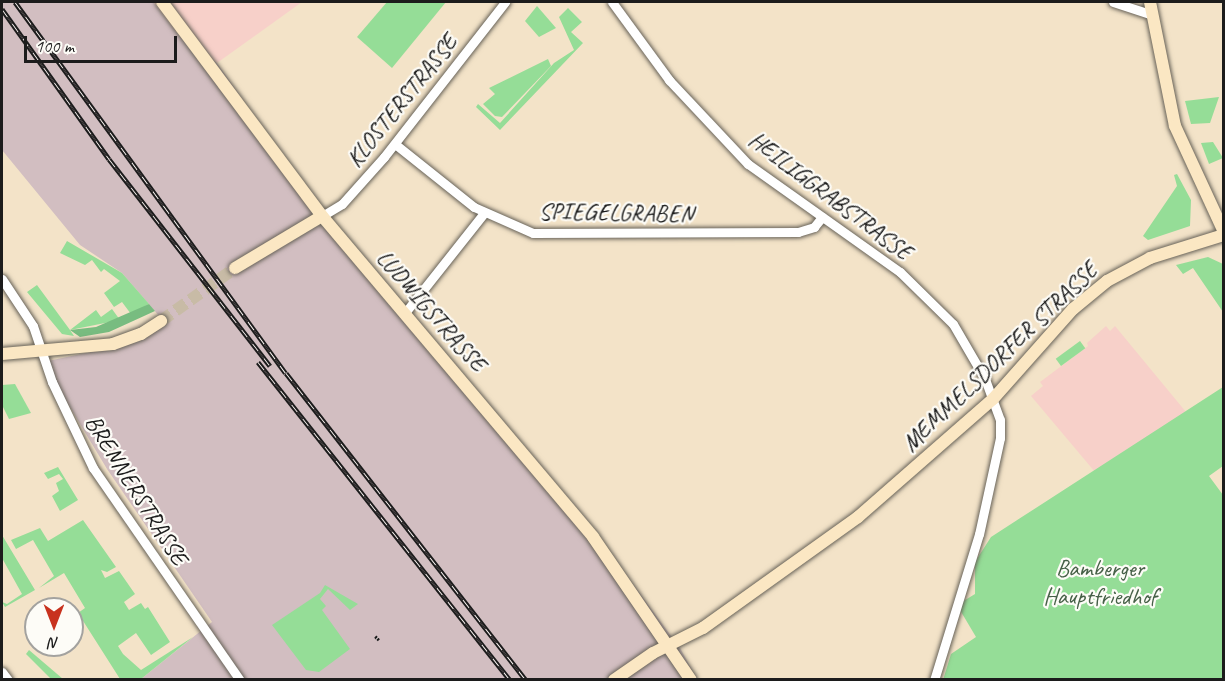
<!DOCTYPE html>
<html>
<head>
<meta charset="utf-8">
<style>
	body { margin:0 }
	#map { position:relative; width:1225px; height:681px; overflow:hidden; background:#f3e3c8; font-family:Caveat,sans-serif }
	div>[style] { position:absolute }
	.built>* { inset:0; background:#f7d0c9 }
	.industrial>* { inset:0; background:#d2bec1 }
	.green>* { inset:0; background:#95dd97; transform-origin:0 0 }
	.forest>* { inset:0; background:#78bc80 }
	.secondary-tunnel>* { height:12px; margin-top:-6px; transform-origin:0; background:repeating-linear-gradient(90deg,#c8bba6 0 12px,transparent 0 18px) }
	.roads { filter:drop-shadow(0 0 2px #676258) drop-shadow(0 0 2px #676258) }
	.street>* { height:9px; margin:-4.5px; padding:0 4.5px; transform-origin:4.5px; border-radius:4.5px; background:#fff }
	.secondary>* { height:12px; margin:-6px; padding:0 6px; transform-origin:6px; border-radius:6px; background:#fbe7c3 }
	.rail>* { height:5px; margin-top:-2.5px; transform-origin:0; background:repeating-linear-gradient(90deg,#fdfcf7 0 9px,#1c1c1c 0 18px); box-sizing:border-box; border-block:2px solid #1c1c1c }
	span { translate:-50% -50%; white-space:nowrap; text-align:center; line-height:1.15; -webkit-text-stroke:4.5px #fdfcf7; paint-order:stroke }
	.street-label { font-size:24px; color:#1c1c1c }
	.park-label { font-size:24px; color:#466047 }
	.frame { position:absolute; inset:0; border:3px solid #1c1c1c; pointer-events:none }
	.north { position:absolute; left:24px; top:597px; width:60px; height:60px; box-sizing:border-box; background:#fdfcf7; border:2px solid #a3a29f; border-radius:50%; rotate:180deg; font-size:16px; font-weight:700; line-height:24px; text-align:center; color:#1c1c1c }
	.north::after { content:''; display:block; margin:auto; width:21px; height:27px; background:#c8321e; clip-path:polygon(50% 0,100% 100%,50% 72%,0 100%) }
	.scale { position:absolute; left:24px; top:36px; width:153px; height:27px; box-sizing:border-box; border:3px solid #1c1c1c; border-top:0; padding-left:8px; font-size:18px; line-height:21px; white-space:nowrap; color:#1c1c1c; -webkit-text-stroke:4px #fdfcf7; paint-order:stroke }
</style>
</head>
<body>
<div id="map">
	<div class="built">
		<div style="clip-path:polygon(153px 2px,302px 2px,217px 63px,176px 32px)"></div>
		<div style="clip-path:polygon(1106px 326px,1110px 331px,1115px 326px,1186px 412px,1095px 472px,1031px 396px,1043px 386px,1040px 382px,1088px 346px,1087px 343px)"></div>
	</div>
	<div class="industrial">
		<div style="clip-path:polygon(2px 2px,153px 2px,176px 32px,217px 63px,324px 216px,624px 572px,680px 648px,697px 679px,141px 679px,212px 622px,107px 469px,59px 389px,48px 361px,133px 343px,166px 324px,122px 273px,80px 245px,2px 150px)"></div>
	</div>
	<div class="green">
		<div style="clip-path:polygon(387px 2px,446px 2px,392px 68px,357px 37px)"></div>
		<div style="clip-path:polygon(537px 6px,556px 28px,539px 37px,525px 21px)"></div>
		<div style="clip-path:polygon(568px 8px,582px 22px,571px 32px,583px 43px,500px 130px,476px 107px,478px 104px,500px 123px,554px 63px,574px 50px,559px 17px)"></div>
		<div style="clip-path:polygon(548px 59px,551px 66px,502px 117px,495px 116px,483px 104px,495px 94px,489px 88px)"></div>
		<div style="clip-path:polygon(1219px 97px,1210px 123px,1191px 124px,1185px 101px)"></div>
		<div style="clip-path:polygon(1213px 142px,1223px 158px,1209px 164px,1201px 143px)"></div>
		<div style="clip-path:polygon(1177px 174px,1191px 200px,1190px 226px,1148px 240px,1143px 236px,1177px 186px,1174px 175px)"></div>
		<div style="clip-path:polygon(67px 241px,122px 273px,149px 304px,131px 314px,122px 302px,114px 307px,104px 293px,120px 281px,104px 269px,101px 272px,92px 260px,85px 265px,60px 253px)"></div>
		<div style="clip-path:polygon(1208px 257px,1223px 264px,1223px 312px,1193px 268px,1183px 274px,1176px 265px)"></div>
		<div style="clip-path:polygon(37px 285px,70px 330px,96px 310px,101px 317px,112px 309px,120px 320px,70px 330px,74px 336px,62px 334px,27px 292px)"></div>
		<div style="left:1080px;top:341px;width:9px;height:30px;rotate:54deg"></div>
		<div style="clip-path:polygon(15px 384px,31px 413px,9px 419px,2px 405px,2px 385px)"></div>
		<div style="clip-path:polygon(1223px 387px,1223px 466px,1209px 476px,1223px 495px,1223px 679px,943px 680px,951px 654px,976px 637px,957px 605px,975px 594px,975px 562px,991px 537px)"></div>
		<div style="clip-path:polygon(58px 467px,78px 500px,60px 511px,52px 496px,59px 491px,56px 483px,63px 479px,59px 474px,48px 479px,44px 473px)"></div>
		<div style="clip-path:polygon(83px 520px,116px 567px,107px 572px,101px 570px,105px 578px,119px 571px,135px 594px,124px 602px,129px 610px,141px 603px,145px 609px,148px 607px,170px 642px,151px 655px,136px 633px,118px 646px,123px 654px,141px 670px,193px 637px,141px 679px,120px 679px,78px 613px,85px 608px,64px 573px,39px 588px,54px 576px,33px 540px,16px 549px,11px 540px,40px 528px,48px 541px)"></div>
		<div style="clip-path:polygon(2px 535px,35px 590px,5px 607px,2px 602px,7px 604px,22px 594px,2px 558px)"></div>
		<div style="clip-path:polygon(325px 585px,358px 604px,350px 610px,328px 589px,320px 599px,326px 606px,322px 610px,350px 649px,319px 672px,306px 670px,272px 625px,320px 593px)"></div>
		<div style="clip-path:polygon(29px 650px,63px 679px,51px 679px,26px 654px)"></div>
	</div>
	<div class="forest">
		<div style="clip-path:polygon(149px 304px,155px 311px,109px 332px,80px 337px,70px 330px,96px 327px)"></div>
	</div>
	<div class="secondary-tunnel">
		<div style="left:161px;top:321px;width:91px;rotate:-35.6deg"></div>
	</div>
	<div class="roads">
		<div class="street">
			<div style="left:612px;top:2px;width:97px;rotate:53.8deg"></div>
			<div style="left:669px;top:80px;width:115px;rotate:46.8deg"></div>
			<div style="left:748px;top:164px;width:186px;rotate:35.4deg"></div>
			<div style="left:900px;top:272px;width:74px;rotate:44.5deg"></div>
			<div style="left:953px;top:324px;width:64px;rotate:59.8deg"></div>
			<div style="left:985px;top:379px;width:44px;rotate:69.9deg"></div>
			<div style="left:1000px;top:420px;width:18px;rotate:90deg"></div>
			<div style="left:1000px;top:438px;width:98px;rotate:102.3deg"></div>
			<div style="left:979px;top:534px;width:153px;rotate:107.1deg"></div>
			<div style="left:1113px;top:2px;width:40px;rotate:18deg"></div>
			<div style="left:395px;top:144px;width:101px;rotate:38.6deg"></div>
			<div style="left:474px;top:207px;width:64px;rotate:23.8deg"></div>
			<div style="left:533px;top:233px;width:265px;rotate:-0.2deg"></div>
			<div style="left:798px;top:232px;width:17px;rotate:-17deg"></div>
			<div style="left:814px;top:227px;width:13px;rotate:-51deg"></div>
			<div style="left:322px;top:216px;width:23px;rotate:-31deg"></div>
			<div style="left:342px;top:204px;width:63px;rotate:-48.2deg"></div>
			<div style="left:384px;top:157px;width:197px;rotate:-52deg"></div>
			<div style="left:2px;top:279px;width:56px;rotate:56.6deg"></div>
			<div style="left:33px;top:326px;width:59px;rotate:71.3deg"></div>
			<div style="left:52px;top:382px;width:95px;rotate:64.5deg"></div>
			<div style="left:93px;top:468px;width:258px;rotate:55.3deg"></div>
			<div style="left:404px;top:314px;width:129px;rotate:-51.6deg"></div>
			<div style="left:2px;top:672px;width:10px;rotate:53deg"></div>
		</div>
		<div class="secondary">
			<div style="left:162px;top:2px;width:267px;rotate:53.2deg"></div>
			<div style="left:322px;top:216px;width:420px;rotate:49.8deg"></div>
			<div style="left:593px;top:537px;width:173px;rotate:55.6deg"></div>
			<div style="left:1150px;top:2px;width:126px;rotate:78.6deg"></div>
			<div style="left:1175px;top:126px;width:117px;rotate:65.2deg"></div>
			<div style="left:235px;top:268px;width:101px;rotate:-30.9deg"></div>
			<div style="left:2px;top:354px;width:111px;rotate:-5.1deg"></div>
			<div style="left:113px;top:344px;width:30px;rotate:-20deg"></div>
			<div style="left:141px;top:334px;width:24px;rotate:-33deg"></div>
			<div style="left:614px;top:680px;width:47px;rotate:-34.7deg"></div>
			<div style="left:653px;top:653px;width:56px;rotate:-26.6deg"></div>
			<div style="left:703px;top:628px;width:191px;rotate:-35.6deg"></div>
			<div style="left:858px;top:517px;width:179px;rotate:-41.2deg"></div>
			<div style="left:993px;top:399px;width:120px;rotate:-48.4deg"></div>
			<div style="left:1073px;top:309px;width:44px;rotate:-39.5deg"></div>
			<div style="left:1107px;top:281px;width:49px;rotate:-28.1deg"></div>
			<div style="left:1150px;top:258px;width:77px;rotate:-17.3deg"></div>
		</div>
	</div>
	<div class="rail">
		<div style="left:15px;top:2px;width:459px;rotate:53.9deg"></div>
		<div style="left:286px;top:373px;width:390px;rotate:52deg"></div>
		<div style="left:2px;top:9px;width:184px;rotate:54.5deg"></div>
		<div style="left:109px;top:159px;width:262px;rotate:52.1deg"></div>
		<div style="left:258px;top:362px;width:406px;rotate:51.6deg"></div>
		<div style="left:376px;top:639px;width:3px;rotate:-45deg"></div>
	</div>
	<div class="street-label">
		<span style="left:402px;top:101px;rotate:-51deg">KLOSTERSTRASSE</span>
		<span style="left:830px;top:196px;rotate:37deg">HEILIGGRABSTRASSE</span>
		<span style="left:616px;top:213px;rotate:1deg">SPIEGELGRABEN</span>
		<span style="left:431px;top:311px;rotate:49deg">LUDWIGSTRASSE</span>
		<span style="left:1000px;top:357px;rotate:-44deg">MEMMELSDORFER STRASSE</span>
		<span style="left:136px;top:490px;rotate:58deg">BRENNERSTRASSE</span>
	</div>
	<div class="park-label">
		<span style="left:1100px;top:583px">Bamberger<br>Hauptfriedhof</span>
	</div>
	<div class="frame"></div>
	<div class="north">N</div>
	<div class="scale">100 m</div>
</div>
</body>
</html>
